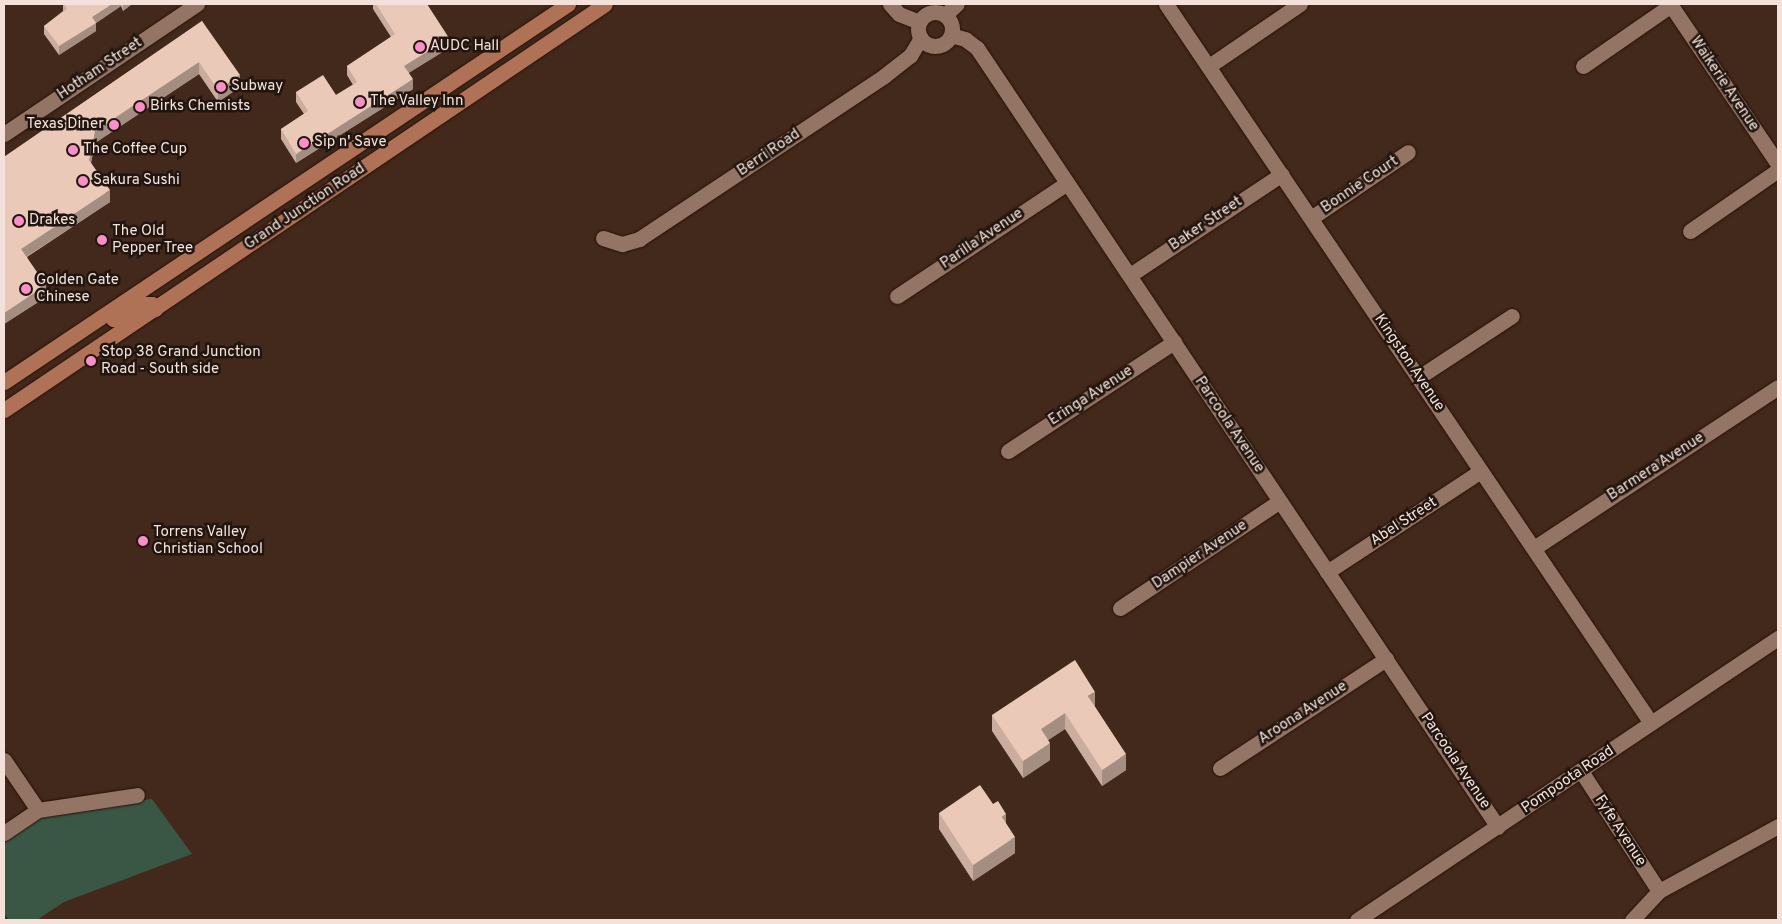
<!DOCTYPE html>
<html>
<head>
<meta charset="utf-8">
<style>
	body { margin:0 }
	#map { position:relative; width:1782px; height:924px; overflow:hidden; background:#43291c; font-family:Overpass,sans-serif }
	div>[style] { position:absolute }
	.green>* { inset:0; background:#3a5645 }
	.roads { filter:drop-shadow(0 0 1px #291105) drop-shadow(0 0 1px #291105) }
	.minor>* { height:15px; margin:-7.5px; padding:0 7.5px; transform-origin:7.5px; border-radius:7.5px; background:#937465 }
	.minor>.ring { margin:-7.5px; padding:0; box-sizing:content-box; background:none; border:15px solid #937465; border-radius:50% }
	.secondary>* { height:15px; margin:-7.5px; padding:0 7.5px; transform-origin:7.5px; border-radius:7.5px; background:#b07256 }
	.wall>* { inset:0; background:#caad9e }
	.shaded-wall>* { inset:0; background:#a48d81 }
	.building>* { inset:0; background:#ebc9b8 }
	.dots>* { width:14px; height:14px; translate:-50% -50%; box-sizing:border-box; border:2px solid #21150f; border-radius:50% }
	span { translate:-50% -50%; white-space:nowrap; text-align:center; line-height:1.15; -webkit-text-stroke:5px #21150f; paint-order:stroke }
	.poi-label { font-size:15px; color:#f4e2da }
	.left { translate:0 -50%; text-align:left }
	.right { translate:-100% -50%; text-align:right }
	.street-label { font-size:15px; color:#f4e2da }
	.frame { position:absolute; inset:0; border:5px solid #f4e2da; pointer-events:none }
</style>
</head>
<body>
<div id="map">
	<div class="green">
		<div style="clip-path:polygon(152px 799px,192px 854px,64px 902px,37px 920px,9px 920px,4px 914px,4px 843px,46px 813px)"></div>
	</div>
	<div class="roads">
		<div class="minor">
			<div style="left:890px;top:4px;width:13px;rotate:48deg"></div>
			<div style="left:899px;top:14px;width:22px;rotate:21deg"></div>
			<div style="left:1166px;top:4px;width:867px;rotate:56deg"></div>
			<div style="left:1670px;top:4px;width:193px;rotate:56deg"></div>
			<div class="ring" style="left:918px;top:12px;width:19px;height:19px"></div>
			<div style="left:945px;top:15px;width:16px;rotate:-43deg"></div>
			<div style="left:951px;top:35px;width:15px;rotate:16deg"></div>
			<div style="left:965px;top:39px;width:15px;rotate:37deg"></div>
			<div style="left:977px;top:48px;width:937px;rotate:56.23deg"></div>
			<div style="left:1209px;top:66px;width:110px;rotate:-34.3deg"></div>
			<div style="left:1583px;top:66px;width:107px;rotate:-34.7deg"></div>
			<div style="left:4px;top:134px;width:233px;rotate:-34deg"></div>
			<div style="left:1311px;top:218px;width:117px;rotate:-34.2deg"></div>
			<div style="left:1690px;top:231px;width:107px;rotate:-34.7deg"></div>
			<div style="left:603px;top:238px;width:20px;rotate:18deg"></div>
			<div style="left:622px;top:244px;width:18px;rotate:-16deg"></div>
			<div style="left:639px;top:239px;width:294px;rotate:-33.6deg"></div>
			<div style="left:884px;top:76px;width:33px;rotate:-38deg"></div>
			<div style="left:910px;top:56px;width:21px;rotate:-59deg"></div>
			<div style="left:1130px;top:275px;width:182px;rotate:-33.6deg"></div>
			<div style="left:897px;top:296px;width:204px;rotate:-33.6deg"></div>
			<div style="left:1419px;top:377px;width:111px;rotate:-33.3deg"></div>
			<div style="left:1008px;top:451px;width:199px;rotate:-33.3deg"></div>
			<div style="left:1534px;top:548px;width:292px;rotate:-33.4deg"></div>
			<div style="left:1327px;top:572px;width:184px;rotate:-33.3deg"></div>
			<div style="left:1120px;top:608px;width:192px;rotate:-33.8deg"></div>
			<div style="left:4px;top:760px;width:60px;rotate:55.8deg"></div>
			<div style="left:1220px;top:768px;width:199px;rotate:-33.3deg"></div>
			<div style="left:1581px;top:771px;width:143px;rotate:57deg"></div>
			<div style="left:4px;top:833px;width:41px;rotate:-34.1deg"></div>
			<div style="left:38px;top:810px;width:100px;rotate:-8.6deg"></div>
			<div style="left:1357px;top:920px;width:507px;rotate:-33.82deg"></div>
			<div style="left:1632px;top:920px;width:40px;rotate:-47deg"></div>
			<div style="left:1659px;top:891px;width:136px;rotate:-28.6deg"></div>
		</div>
		<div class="secondary">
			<div style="left:113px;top:319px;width:34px;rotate:-27deg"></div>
			<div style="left:143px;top:304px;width:9px"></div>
			<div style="left:152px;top:304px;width:6px;rotate:59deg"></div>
			<div style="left:4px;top:382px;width:679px;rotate:-33.83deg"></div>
			<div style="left:4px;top:410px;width:725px;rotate:-34.04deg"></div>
		</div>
	</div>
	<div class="wall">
		<div style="clip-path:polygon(63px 4px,132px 4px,123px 11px,121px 6px,96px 23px,96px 31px,59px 55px,44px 34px,44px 26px,63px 11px)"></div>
		<div style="clip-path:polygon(373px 4px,427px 4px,449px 48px,408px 73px,413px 89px,296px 163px,281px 139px,281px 129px,304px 114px,296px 102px,296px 92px,336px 95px,353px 85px,347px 75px,347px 66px,391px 37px,373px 9px)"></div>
		<div style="clip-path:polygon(202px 21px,240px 87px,218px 102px,199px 74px,95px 143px,91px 163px,110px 202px,27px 257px,46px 297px,4px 324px,4px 157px)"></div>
		<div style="clip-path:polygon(1095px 707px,1126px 770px,1102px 786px,1065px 729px,1048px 740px,1050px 760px,1023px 778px,992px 731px,992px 715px)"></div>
		<div style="clip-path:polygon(939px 813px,1006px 824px,1015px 853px,973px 881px,939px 829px)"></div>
	</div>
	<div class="shaded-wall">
		<div style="clip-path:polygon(112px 4px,121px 4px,121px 6px,96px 23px,96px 31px,59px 55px,59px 46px,92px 17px)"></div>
		<div style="clip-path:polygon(123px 4px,132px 4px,123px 11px)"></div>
		<div style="clip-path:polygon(449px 38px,449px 48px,404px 76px,404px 66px)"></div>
		<div style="clip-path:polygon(199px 62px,199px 74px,95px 143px,89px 172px,89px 160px,95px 131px)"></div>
		<div style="clip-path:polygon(240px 75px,240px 87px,218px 102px,218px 90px)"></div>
		<div style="clip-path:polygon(413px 79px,413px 89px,296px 163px,296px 154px)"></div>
		<div style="clip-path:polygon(110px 190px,110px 202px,21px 260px,21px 249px)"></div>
		<div style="clip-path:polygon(46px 285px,46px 297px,4px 324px,4px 313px)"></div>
		<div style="clip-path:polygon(1095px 692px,1095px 708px,1088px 696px)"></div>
		<div style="clip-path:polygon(1065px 713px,1065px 729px,1041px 745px,1041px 729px)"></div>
		<div style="clip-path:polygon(1050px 743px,1050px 760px,1023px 778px,1023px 761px)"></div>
		<div style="clip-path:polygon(1126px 754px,1126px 770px,1102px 786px,1102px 770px)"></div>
		<div style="clip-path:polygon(1006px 814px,1006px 830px,1002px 817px)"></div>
		<div style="clip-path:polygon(1015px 837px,1015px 853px,973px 881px,973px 865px)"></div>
	</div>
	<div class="building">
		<div style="clip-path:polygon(64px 4px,112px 4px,92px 17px,96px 23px,59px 46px,44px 26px,67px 9px)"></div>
		<div style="clip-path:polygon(376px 4px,427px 4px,449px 38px,404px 66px,413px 79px,296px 154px,281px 129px,308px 111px,296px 92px,323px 75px,336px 95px,357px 82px,347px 66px,395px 34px)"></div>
		<div style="clip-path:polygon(202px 21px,240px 75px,218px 90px,199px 62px,95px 131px,89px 160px,110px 190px,21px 249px,46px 285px,4px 313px,4px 157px)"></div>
		<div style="clip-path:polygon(1075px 660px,1095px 692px,1088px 696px,1126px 754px,1102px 770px,1065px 713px,1041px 729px,1050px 743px,1023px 761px,992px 715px)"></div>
		<div style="clip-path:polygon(980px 785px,993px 804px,998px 801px,1006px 814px,1002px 817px,1015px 837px,973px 865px,939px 813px)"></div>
	</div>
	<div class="dots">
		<div style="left:420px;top:47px;background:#f98fc8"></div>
		<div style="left:221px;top:87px;background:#f98fc8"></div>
		<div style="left:360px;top:102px;background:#f98fc8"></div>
		<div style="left:140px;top:107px;background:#f98fc8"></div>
		<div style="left:114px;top:125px;background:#f98fc8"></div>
		<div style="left:304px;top:143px;background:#f98fc8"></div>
		<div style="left:73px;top:150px;background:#f98fc8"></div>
		<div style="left:83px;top:181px;background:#f98fc8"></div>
		<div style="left:19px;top:221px;background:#f98fc8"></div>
		<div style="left:102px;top:240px;background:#f98fc8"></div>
		<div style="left:26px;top:289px;background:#f98fc8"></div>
		<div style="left:91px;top:361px;background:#f98fc8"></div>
		<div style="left:143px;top:541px;background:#f98fc8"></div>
	</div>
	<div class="poi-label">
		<span class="left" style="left:430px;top:47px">AUDC Hall</span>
		<span class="left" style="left:231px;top:87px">Subway</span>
		<span class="left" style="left:370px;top:102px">The Valley Inn</span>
		<span class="left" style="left:150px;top:107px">Birks Chemists</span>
		<span class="right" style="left:104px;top:125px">Texas Diner</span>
		<span class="left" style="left:314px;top:143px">Sip n' Save</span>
		<span class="left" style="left:83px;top:150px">The Coffee Cup</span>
		<span class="left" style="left:93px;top:181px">Sakura Sushi</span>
		<span class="left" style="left:29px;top:221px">Drakes</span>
		<span class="left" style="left:112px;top:240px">The Old<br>Pepper Tree</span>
		<span class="left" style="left:36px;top:289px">Golden Gate<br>Chinese</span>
		<span class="left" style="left:101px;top:361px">Stop 38 Grand Junction<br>Road - South side</span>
		<span class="left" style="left:153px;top:541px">Torrens Valley<br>Christian School</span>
	</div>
	<div class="street-label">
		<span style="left:100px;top:69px;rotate:-34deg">Hotham Street</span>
		<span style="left:1724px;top:84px;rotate:56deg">Waikerie Avenue</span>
		<span style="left:769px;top:153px;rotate:-34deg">Berri Road</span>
		<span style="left:1360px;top:185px;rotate:-34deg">Bonnie Court</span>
		<span style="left:305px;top:207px;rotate:-34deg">Grand Junction Road</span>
		<span style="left:1206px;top:224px;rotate:-34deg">Baker Street</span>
		<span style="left:982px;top:239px;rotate:-34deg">Parilla Avenue</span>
		<span style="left:1409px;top:363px;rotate:56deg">Kingston Avenue</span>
		<span style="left:1091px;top:396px;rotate:-33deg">Eringa Avenue</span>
		<span style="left:1229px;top:425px;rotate:56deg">Parcoola Avenue</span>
		<span style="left:1656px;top:467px;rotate:-33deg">Barmera Avenue</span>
		<span style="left:1404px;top:522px;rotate:-33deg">Abel Street</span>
		<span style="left:1200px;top:555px;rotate:-34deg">Dampier Avenue</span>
		<span style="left:1303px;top:713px;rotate:-33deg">Aroona Avenue</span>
		<span style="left:1455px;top:761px;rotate:56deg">Parcoola Avenue</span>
		<span style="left:1568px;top:780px;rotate:-34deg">Pompoota Road</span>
		<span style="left:1620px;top:831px;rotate:57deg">Fyfe Avenue</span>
	</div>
	<div class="frame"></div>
</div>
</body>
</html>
